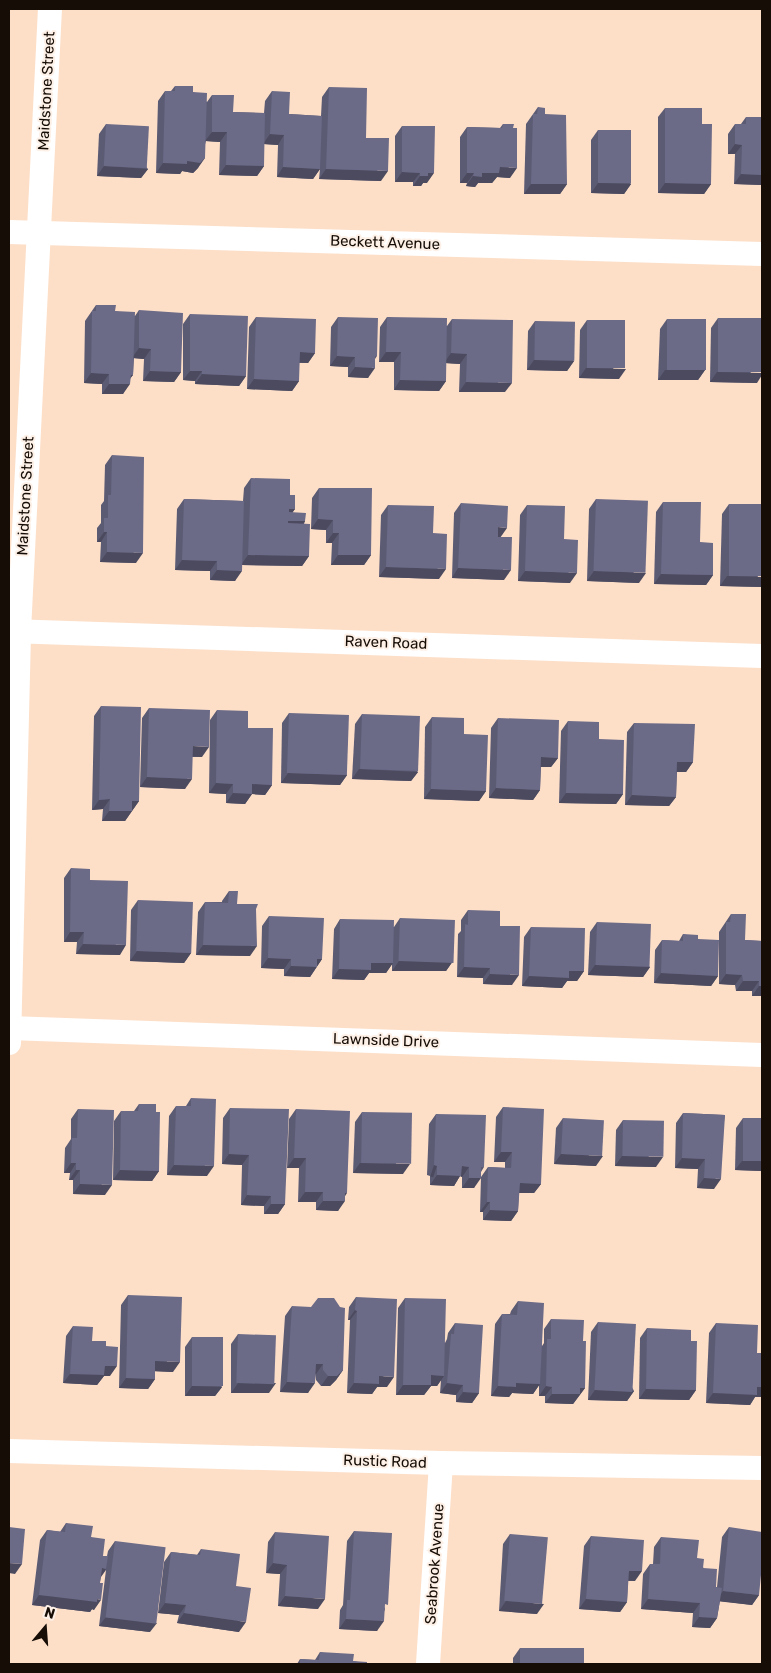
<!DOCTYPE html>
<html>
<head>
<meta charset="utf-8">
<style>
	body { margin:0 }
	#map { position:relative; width:771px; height:1673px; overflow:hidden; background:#fddfc8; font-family:Rubik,sans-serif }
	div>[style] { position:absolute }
	.minor>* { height:24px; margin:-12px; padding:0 12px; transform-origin:12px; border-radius:12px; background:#fff }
	.wall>* { inset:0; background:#5c5b74 }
	.shaded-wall>* { inset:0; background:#4b4a5e; transform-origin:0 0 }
	.building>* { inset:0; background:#6b6a87; transform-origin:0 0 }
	span { translate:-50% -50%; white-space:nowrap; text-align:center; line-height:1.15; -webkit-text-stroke:4px #fdf0e7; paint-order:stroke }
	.street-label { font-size:15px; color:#160d06 }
	.frame { position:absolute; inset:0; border:10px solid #160d06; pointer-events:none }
	.north { position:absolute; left:20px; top:1603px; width:50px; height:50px; -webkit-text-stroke:4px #fdf0e7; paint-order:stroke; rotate:18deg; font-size:14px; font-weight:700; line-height:20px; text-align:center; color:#160d06 }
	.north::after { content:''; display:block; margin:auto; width:18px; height:22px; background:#160d06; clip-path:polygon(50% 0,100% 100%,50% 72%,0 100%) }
</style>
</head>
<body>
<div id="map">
	<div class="minor">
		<div style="left:9px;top:232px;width:753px;rotate:1.67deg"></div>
		<div style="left:9px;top:631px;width:753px;rotate:1.9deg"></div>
		<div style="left:9px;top:1028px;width:753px;rotate:2.05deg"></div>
		<div style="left:9px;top:1043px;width:412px;rotate:-88.6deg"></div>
		<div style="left:19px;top:631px;width:623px;rotate:-87.15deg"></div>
		<div style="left:9px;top:1451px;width:432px;rotate:1.6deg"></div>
		<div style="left:441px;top:1463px;width:321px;rotate:0.9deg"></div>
		<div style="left:428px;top:1664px;width:201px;rotate:-86.3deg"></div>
	</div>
	<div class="wall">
		<div style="clip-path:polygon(175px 86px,193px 92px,207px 102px,212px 95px,233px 112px,264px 113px,265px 101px,272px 91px,289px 114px,321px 116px,322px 97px,329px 87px,366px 138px,381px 181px,319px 179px,320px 169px,313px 179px,277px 177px,278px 145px,264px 144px,264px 166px,257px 176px,219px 175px,220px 142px,206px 141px,198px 168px,193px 173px,182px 171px,180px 174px,156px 173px,158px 101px,165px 91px,171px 91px)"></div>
		<div style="clip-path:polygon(538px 107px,545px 114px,567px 184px,560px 194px,524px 194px,526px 124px)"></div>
		<div style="clip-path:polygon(665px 108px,702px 124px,711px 184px,704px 194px,658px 193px,658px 117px)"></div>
		<div style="clip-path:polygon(746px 117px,762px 117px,762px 185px,734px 184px,735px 154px,728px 154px,728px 134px,735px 124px,741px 124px)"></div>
		<div style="clip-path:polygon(106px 124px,148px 169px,141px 178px,97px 176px,99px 134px)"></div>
		<div style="clip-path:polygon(503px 124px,510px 178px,497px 177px,492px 183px,478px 183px,475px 187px,466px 186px,467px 183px,460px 183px,460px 137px,467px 127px,500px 128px)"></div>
		<div style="clip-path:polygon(402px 126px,427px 183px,423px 183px,421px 186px,413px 186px,413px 182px,395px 182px,395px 136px)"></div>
		<div style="clip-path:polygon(598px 130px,631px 184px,624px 194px,591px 193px,591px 140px)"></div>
		<div style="clip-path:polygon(96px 305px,115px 311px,135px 316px,139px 310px,181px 372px,174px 382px,143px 381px,144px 359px,134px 358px,133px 375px,130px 378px,123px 394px,102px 394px,102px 384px,84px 383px,85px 321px)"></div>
		<div style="clip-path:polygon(190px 314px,246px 376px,239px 386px,195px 384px,195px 381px,183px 380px,183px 324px)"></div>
		<div style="clip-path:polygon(256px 317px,315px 353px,308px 363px,299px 363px,299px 381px,292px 391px,247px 389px,249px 327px)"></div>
		<div style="clip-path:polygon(338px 317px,377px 356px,375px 359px,368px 378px,348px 377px,348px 367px,330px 366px,331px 327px)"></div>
		<div style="clip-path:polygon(387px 317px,447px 326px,452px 319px,505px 392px,459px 392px,460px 364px,446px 363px,446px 381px,439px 391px,394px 390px,394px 362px,379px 362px,380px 327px)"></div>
		<div style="clip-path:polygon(718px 318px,757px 383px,710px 382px,711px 328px)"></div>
		<div style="clip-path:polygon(667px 319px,705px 370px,698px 380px,658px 380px,660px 329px)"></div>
		<div style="clip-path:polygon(587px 320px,619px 379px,579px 378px,580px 330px)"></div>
		<div style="clip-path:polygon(535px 321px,574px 361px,567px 371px,527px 370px,528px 331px)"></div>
		<div style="clip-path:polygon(112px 455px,136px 563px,100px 562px,101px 542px,97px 542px,97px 528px,101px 523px,101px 505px,104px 501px,105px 465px)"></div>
		<div style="clip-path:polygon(251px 478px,290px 495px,295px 509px,292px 512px,305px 521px,304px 524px,309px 556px,302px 566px,242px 565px,235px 581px,210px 580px,210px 571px,175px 570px,177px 509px,184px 499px,243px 501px,244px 488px)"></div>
		<div style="clip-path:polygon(319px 488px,371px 555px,364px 565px,331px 565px,332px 543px,326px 543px,326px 530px,311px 529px,312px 498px)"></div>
		<div style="clip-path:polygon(596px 499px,639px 583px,587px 581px,589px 509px)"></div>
		<div style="clip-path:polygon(663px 502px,700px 542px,713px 575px,706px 585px,654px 584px,656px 512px)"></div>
		<div style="clip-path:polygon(461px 503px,500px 537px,504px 580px,452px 578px,454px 513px)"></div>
		<div style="clip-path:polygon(729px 504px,762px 587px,720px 586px,722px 514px)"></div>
		<div style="clip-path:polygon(388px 505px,433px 533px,439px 579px,379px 577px,381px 515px)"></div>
		<div style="clip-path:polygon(527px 505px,564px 539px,570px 583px,518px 581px,520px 515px)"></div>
		<div style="clip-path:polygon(101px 706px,139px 801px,125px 821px,102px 821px,103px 809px,92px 810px,94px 716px)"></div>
		<div style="clip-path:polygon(149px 708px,202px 757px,192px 757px,185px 789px,140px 787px,142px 718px)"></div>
		<div style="clip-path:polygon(217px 710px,248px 728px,272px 785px,265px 795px,252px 794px,245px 804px,226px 803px,226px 794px,209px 793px,210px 720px)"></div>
		<div style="clip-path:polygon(289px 713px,347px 775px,340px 785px,281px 783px,282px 723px)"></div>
		<div style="clip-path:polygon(362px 714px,418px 772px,411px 781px,352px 779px,355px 724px)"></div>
		<div style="clip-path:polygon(432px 717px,464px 734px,486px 791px,479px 801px,424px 799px,425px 727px)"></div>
		<div style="clip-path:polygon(498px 718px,558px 758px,551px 767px,541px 767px,540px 790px,533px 800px,489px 798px,491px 728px)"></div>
		<div style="clip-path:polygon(568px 721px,599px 739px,623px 794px,616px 804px,559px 803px,561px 731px)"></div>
		<div style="clip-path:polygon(634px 723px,693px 762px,686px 772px,677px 772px,676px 797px,669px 806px,625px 805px,627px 732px)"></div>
		<div style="clip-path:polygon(71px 868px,90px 880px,120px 955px,76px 954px,77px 942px,64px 942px,64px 878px)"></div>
		<div style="clip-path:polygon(229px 891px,237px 904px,256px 909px,250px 956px,196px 955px,198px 912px,205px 902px,222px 902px,222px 901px)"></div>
		<div style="clip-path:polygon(138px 900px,191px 953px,184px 963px,130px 961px,131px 910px)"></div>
		<div style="clip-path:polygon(468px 910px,500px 926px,512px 985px,483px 984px,483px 978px,457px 977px,458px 934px,461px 931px,461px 920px)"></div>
		<div style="clip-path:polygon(731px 914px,745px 940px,762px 941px,762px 996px,752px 996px,752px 991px,736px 991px,735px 985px,719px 984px,719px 932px)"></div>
		<div style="clip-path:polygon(269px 916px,322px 959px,310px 977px,284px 976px,284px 969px,261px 968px,262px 926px)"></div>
		<div style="clip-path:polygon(400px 918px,453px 961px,446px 971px,392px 971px,392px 964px,386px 973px,369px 973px,364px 980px,332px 979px,334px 929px,340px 919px,394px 927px)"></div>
		<div style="clip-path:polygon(597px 922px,650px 967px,643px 977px,588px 975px,590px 932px)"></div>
		<div style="clip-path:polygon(531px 927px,584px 971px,577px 981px,567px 981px,562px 988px,522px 986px,524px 937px)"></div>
		<div style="clip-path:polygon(683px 934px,698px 939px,718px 976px,711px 986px,654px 983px,655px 950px,662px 940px,679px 941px)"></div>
		<div style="clip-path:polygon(191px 1098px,207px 1176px,167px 1175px,169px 1116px,176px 1106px,186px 1106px)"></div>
		<div style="clip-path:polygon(139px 1104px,156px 1112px,159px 1171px,152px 1181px,113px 1180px,114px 1121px,121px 1111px,134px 1111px)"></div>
		<div style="clip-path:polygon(503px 1107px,541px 1184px,534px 1193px,519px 1193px,518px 1211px,511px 1221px,483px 1220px,483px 1212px,480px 1212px,481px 1177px,488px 1167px,505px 1168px,505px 1162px,494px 1162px,496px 1117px)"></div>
		<div style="clip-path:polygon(230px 1108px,285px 1204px,278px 1214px,264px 1214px,264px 1206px,241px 1205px,242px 1165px,222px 1164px,223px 1118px)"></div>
		<div style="clip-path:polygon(78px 1109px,105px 1195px,73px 1194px,73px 1180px,69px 1180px,70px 1173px,64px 1173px,65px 1148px,71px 1139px,71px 1119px)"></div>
		<div style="clip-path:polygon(296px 1109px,345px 1196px,338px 1211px,316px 1210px,316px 1202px,298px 1202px,299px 1168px,287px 1168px,289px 1119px)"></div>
		<div style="clip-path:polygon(362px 1112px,403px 1174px,353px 1173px,355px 1122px)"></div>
		<div style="clip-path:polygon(683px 1113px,725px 1115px,714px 1189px,697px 1188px,698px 1169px,675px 1168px,676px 1123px)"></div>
		<div style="clip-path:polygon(436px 1114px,484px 1167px,481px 1172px,474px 1188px,462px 1188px,462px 1177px,460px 1176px,454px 1186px,430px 1185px,430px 1176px,427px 1175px,429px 1124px)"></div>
		<div style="clip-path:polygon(563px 1118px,596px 1166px,554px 1164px,556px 1128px)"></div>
		<div style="clip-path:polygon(743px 1118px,762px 1171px,735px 1170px,736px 1128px)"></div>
		<div style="clip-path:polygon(623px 1120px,656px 1167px,615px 1166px,616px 1130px)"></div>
		<div style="clip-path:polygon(128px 1295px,173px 1372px,155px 1371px,155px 1379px,148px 1389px,119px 1388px,121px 1305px)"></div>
		<div style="clip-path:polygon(356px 1297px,387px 1387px,377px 1387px,372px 1394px,347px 1393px,350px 1320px,348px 1320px,349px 1307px)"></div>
		<div style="clip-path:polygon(405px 1298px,445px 1343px,447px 1339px,448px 1333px,455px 1323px,479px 1393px,472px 1403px,456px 1402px,456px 1395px,440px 1393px,441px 1380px,437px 1386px,431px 1386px,424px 1395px,396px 1395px,398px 1308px)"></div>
		<div style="clip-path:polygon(518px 1301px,542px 1346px,544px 1343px,544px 1329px,551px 1319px,583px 1341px,585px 1388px,573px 1404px,545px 1403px,545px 1396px,539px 1396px,539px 1385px,533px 1394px,512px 1393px,509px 1397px,491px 1396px,495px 1324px,502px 1314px,510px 1314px,511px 1311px)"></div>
		<div style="clip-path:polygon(292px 1306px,343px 1370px,336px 1380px,330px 1386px,321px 1386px,316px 1380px,315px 1374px,308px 1393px,280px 1392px,285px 1316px)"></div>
		<div style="clip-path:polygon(598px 1322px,634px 1391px,627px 1401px,588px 1400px,591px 1332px)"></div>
		<div style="clip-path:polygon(716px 1323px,755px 1397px,750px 1405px,706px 1403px,709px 1333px)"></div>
		<div style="clip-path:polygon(73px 1326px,92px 1341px,106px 1346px,110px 1376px,104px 1376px,97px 1385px,63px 1383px,66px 1336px)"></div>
		<div style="clip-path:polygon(647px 1328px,696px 1390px,689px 1400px,639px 1399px,640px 1338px)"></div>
		<div style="clip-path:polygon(238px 1334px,269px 1393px,231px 1393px,231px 1344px)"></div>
		<div style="clip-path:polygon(192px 1337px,222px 1387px,215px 1396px,185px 1396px,185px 1347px)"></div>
		<div style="clip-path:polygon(66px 1523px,91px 1537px,103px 1556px,107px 1556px,108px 1551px,115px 1541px,150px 1632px,99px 1626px,106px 1570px,101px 1577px,94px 1610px,92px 1609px,90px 1612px,32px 1605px,40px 1540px,47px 1530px,60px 1532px)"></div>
		<div style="clip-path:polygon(729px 1527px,759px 1595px,752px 1605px,720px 1601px,717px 1618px,710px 1628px,692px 1627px,693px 1613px,641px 1609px,643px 1574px,650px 1564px,653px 1564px,654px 1547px,661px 1537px,697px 1558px,716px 1587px,717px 1587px,722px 1537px)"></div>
		<div style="clip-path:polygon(354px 1531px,385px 1609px,377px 1631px,339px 1629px,340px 1610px,343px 1605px,347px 1541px)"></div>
		<div style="clip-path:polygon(275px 1532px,318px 1609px,278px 1606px,280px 1574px,266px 1573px,268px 1542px)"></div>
		<div style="clip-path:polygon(510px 1534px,537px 1614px,499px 1611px,503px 1544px)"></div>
		<div style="clip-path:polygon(591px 1536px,635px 1581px,628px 1581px,627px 1602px,620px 1612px,579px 1609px,584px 1546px)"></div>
		<div style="clip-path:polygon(201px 1549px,236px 1586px,239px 1632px,177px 1623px,179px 1615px,158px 1613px,164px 1562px,171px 1552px,197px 1555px)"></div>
		<div style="clip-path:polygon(520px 1648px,583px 1664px,513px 1664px,513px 1658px)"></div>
		<div style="clip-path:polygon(320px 1652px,353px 1661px,367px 1664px,297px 1664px,300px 1659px,315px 1660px)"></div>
	</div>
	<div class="shaded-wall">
		<div style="clip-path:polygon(212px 132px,227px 132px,220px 142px,205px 141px)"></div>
		<div style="clip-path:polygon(270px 134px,284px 135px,278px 145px,263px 144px)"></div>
		<div style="clip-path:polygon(735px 144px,742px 145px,735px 154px,728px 154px)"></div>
		<div style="clip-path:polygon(205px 158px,198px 168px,193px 173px,182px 171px,180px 174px,156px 173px,163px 163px)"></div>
		<div style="clip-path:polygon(226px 165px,264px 166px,257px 176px,219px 175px)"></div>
		<div style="clip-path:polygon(104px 166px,148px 169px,141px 178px,97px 176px)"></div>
		<div style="clip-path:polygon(283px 167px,320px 169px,313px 179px,277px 177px)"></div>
		<div style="clip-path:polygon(500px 167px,517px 168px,510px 178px,497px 177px,492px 183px,478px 183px,475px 187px,466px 186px,473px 176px)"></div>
		<div style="clip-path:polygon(326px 169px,388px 171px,381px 181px,319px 179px)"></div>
		<div style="clip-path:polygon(402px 172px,420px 173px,413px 182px,395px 182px)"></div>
		<div style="clip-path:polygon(428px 173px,434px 173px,427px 183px,423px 183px,421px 186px,413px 186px,420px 176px)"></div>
		<div style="clip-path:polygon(467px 173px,474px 173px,467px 183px,460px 183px)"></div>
		<div style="clip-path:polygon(741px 174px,762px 175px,762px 185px,734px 184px)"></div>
		<div style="clip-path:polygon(598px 183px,631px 184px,624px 194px,591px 193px)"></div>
		<div style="clip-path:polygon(665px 183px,711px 184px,704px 194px,658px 193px)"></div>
		<div style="clip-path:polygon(531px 184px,567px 184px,560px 194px,524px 194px)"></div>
		<div style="clip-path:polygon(139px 348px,151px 349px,144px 359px,132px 358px)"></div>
		<div style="clip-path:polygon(300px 352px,315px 353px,308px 363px,293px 362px)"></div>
		<div style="clip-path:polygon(386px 352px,401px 352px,394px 362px,379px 362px)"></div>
		<div style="clip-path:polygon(451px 353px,467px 354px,460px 364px,444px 363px)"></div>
		<div style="clip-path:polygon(337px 356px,355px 357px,348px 367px,330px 366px)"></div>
		<div style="clip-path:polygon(534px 360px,574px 361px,567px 371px,527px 370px)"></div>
		<div style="clip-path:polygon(355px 367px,375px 368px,368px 378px,348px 377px)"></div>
		<div style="clip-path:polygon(586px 368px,626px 369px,619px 379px,579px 378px)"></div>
		<div style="clip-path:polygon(665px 370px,705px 370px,698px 380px,658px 380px)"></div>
		<div style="clip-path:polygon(150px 371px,181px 372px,174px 382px,143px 381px)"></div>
		<div style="clip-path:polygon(190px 371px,202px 371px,195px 381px,183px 380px)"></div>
		<div style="clip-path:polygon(717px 372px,762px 373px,762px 375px,757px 383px,710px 382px)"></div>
		<div style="clip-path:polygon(91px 373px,109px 374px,102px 384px,84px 383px)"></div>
		<div style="clip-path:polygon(202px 374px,246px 376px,239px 386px,195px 384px)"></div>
		<div style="clip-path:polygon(131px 375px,133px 375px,126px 384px,130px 384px,123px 394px,102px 394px,109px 384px)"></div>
		<div style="clip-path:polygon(254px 379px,299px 381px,292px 391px,247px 389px)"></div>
		<div style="clip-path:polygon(400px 380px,446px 381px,439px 391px,394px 390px)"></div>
		<div style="clip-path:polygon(466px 382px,512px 383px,505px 392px,459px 392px)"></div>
		<div style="clip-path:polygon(289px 509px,295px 509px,288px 519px)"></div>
		<div style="clip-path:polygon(318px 519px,333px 520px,326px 530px,311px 529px)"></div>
		<div style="clip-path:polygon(288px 521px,305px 521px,298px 531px,281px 531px)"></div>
		<div style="clip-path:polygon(498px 527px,507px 528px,500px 538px,491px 537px)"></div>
		<div style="clip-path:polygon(104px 532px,107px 532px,101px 542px,97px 542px)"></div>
		<div style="clip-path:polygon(333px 533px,339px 533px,332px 543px,326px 543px)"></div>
		<div style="clip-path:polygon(107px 552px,143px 553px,136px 563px,100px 562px)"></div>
		<div style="clip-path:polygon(248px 555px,309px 556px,302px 566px,241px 565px)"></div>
		<div style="clip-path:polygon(338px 555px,371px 555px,364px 565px,331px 565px)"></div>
		<div style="clip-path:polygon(182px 560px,217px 561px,210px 571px,175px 570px)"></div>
		<div style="clip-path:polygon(386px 567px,446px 569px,439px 579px,379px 577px)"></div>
		<div style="clip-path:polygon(458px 568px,511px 570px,504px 580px,452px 578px)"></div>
		<div style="clip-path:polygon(217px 570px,242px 571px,235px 581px,210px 580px)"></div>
		<div style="clip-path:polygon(525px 571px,577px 573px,570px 583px,518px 581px)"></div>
		<div style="clip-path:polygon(594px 571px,646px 573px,639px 583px,587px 581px)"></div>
		<div style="clip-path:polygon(661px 574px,713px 575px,706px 585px,654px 584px)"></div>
		<div style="clip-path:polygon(727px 576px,762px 577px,762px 587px,720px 586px)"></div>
		<div style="clip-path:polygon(193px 746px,209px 747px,202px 757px,186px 756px)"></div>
		<div style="clip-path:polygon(541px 757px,558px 758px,551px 767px,534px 767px)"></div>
		<div style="clip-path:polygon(677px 762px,693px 762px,686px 772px,670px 772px)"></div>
		<div style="clip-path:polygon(359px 769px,418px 772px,411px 781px,352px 779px)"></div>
		<div style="clip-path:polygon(288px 773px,347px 775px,340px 785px,281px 783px)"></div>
		<div style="clip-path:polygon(147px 777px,192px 779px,185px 789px,140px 787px)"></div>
		<div style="clip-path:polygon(216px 783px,233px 784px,226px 794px,209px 793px)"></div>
		<div style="clip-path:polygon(252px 784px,272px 785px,265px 795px,252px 794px,245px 804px,226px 803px,233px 793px)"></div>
		<div style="clip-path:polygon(496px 788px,540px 790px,533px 800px,489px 798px)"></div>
		<div style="clip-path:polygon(431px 789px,486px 791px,479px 801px,424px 799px)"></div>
		<div style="clip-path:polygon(566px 793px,623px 794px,616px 804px,559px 803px)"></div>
		<div style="clip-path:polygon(632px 795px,676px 797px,669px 806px,625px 805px)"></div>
		<div style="clip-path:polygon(110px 799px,103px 809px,92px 810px,99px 800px)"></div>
		<div style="clip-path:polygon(132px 801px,139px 801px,132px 811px)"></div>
		<div style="clip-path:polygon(109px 811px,132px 811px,125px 821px,102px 821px)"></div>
		<div style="clip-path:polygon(70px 932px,84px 932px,77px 942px,64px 942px)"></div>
		<div style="clip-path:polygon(83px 944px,126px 945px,120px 955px,76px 954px)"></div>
		<div style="clip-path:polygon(203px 945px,257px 946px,250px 956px,196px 955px)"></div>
		<div style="clip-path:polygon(137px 951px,191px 953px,184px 963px,130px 961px)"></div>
		<div style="clip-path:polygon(268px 958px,291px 959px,284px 969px,261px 968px)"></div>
		<div style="clip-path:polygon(317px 959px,322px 959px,310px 977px,284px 976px,291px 966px)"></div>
		<div style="clip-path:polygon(399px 961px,453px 961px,446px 971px,392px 971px)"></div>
		<div style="clip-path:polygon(371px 963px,393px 963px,386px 973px,369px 973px,364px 980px,332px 979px,339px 969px)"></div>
		<div style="clip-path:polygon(595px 965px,650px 967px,643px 977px,588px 975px)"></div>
		<div style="clip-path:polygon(464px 967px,490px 968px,483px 978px,457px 977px)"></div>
		<div style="clip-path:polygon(569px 971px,584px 971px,577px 981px,567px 981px,562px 988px,522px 986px,529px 976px)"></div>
		<div style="clip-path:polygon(661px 973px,718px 976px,711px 986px,654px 983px)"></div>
		<div style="clip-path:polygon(490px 974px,519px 975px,512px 985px,483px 984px)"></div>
		<div style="clip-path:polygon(726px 974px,742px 975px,735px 985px,719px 984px)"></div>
		<div style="clip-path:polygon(743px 981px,759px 981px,752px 991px,736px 991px)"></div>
		<div style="clip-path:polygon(759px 986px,762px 986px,762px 996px,752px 996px)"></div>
		<div style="clip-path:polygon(501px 1152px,512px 1152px,505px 1162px,494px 1162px)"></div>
		<div style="clip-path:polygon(229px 1154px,249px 1155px,242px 1165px,222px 1164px)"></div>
		<div style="clip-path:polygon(561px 1154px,603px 1156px,596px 1166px,554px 1164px)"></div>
		<div style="clip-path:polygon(622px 1156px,663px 1157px,656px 1167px,615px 1166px)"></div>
		<div style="clip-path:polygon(294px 1158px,306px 1158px,299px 1168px,287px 1168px)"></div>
		<div style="clip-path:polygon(682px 1158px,705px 1159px,698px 1169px,675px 1168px)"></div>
		<div style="clip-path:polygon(742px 1161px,762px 1161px,762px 1171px,735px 1170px)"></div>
		<div style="clip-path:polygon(71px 1163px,76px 1163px,70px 1173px,64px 1173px)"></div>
		<div style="clip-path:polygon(360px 1163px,410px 1164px,403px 1174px,353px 1173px)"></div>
		<div style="clip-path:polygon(174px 1165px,214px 1166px,207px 1176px,167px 1175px)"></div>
		<div style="left:434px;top:1165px;width:3px;height:12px;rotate:18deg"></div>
		<div style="clip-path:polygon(462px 1166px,469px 1167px,462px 1177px,460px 1176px,454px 1186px,430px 1185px,437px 1175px)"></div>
		<div style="clip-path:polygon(76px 1170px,80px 1170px,73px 1180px,69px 1180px)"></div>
		<div style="clip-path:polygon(120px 1170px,159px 1171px,152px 1181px,113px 1180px)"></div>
		<div style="clip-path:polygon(469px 1178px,481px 1178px,474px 1188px,462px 1188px)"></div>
		<div style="clip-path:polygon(704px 1178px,721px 1179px,714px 1189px,697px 1188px)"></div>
		<div style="clip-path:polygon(520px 1183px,541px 1184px,534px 1193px,513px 1193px)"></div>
		<div style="clip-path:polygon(80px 1184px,112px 1185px,105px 1195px,73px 1194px)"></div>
		<div style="clip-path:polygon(305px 1192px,323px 1192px,316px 1202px,298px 1202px)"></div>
		<div style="clip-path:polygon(345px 1193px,347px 1193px,342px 1201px,345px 1201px,338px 1211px,316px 1210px,323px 1201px)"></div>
		<div style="clip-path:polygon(247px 1195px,271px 1196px,264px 1206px,241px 1205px)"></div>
		<div style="clip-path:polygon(487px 1202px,490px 1202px,483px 1212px,480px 1212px)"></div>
		<div style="clip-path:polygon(271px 1204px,285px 1204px,278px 1214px,264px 1214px)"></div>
		<div style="clip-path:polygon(490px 1210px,518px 1211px,511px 1221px,483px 1220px)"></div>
		<div style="clip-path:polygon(355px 1310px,357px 1311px,350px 1320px,348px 1320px)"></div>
		<div style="clip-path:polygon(155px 1361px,180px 1362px,173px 1372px,148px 1371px)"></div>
		<div style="clip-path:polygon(316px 1364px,323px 1364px,316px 1374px,309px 1374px)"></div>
		<div style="clip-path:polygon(105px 1366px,117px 1366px,110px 1376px,104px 1376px,97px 1385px,63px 1383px,70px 1374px)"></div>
		<div style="clip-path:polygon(343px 1370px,336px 1380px,330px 1386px,321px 1386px,328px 1376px)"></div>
		<div style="clip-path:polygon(431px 1375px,444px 1376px,437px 1386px,431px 1386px,424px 1395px,396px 1395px,403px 1385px)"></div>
		<div style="clip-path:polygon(379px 1376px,394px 1377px,387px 1387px,377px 1387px,372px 1394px,347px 1393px,354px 1383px)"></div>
		<div style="clip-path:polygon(126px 1378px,155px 1379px,148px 1389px,119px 1388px)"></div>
		<div style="clip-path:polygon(287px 1382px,315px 1383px,308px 1393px,280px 1392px)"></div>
		<div style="clip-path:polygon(238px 1383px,276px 1383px,269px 1393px,231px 1393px)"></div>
		<div style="clip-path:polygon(447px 1383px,463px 1385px,456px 1395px,440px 1393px)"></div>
		<div style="clip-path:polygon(516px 1383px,540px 1384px,533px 1394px,512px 1393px,509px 1397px,491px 1396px,498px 1386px)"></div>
		<div style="clip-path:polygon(192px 1386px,222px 1387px,215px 1396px,185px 1396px)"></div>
		<div style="clip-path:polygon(546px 1386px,552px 1387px,545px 1396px,539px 1396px)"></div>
		<div style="clip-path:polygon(757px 1387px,762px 1387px,762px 1397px,755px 1397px,750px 1405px,706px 1403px,713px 1393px)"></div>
		<div style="clip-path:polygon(580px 1388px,585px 1388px,573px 1404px,545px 1403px,552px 1394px)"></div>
		<div style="clip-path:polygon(646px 1389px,696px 1390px,689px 1400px,639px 1399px)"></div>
		<div style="clip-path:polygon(595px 1390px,634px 1391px,627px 1401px,588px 1400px)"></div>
		<div style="clip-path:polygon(463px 1392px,479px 1393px,472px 1403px,456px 1402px)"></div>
		<div style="clip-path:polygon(9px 1563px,22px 1564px,15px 1574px,9px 1573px)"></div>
		<div style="clip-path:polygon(273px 1563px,287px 1565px,280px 1574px,266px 1573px)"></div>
		<div style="clip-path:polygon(102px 1568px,106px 1569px,100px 1578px)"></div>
		<div style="clip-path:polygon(629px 1571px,642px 1571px,635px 1581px,622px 1580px)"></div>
		<div style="clip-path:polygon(723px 1591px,759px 1595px,752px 1605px,716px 1601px)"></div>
		<div style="clip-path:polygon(39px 1595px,97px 1599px,101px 1600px,94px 1610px,92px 1609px,90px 1612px,32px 1605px)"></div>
		<div style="clip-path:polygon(285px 1596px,325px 1599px,318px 1609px,278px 1606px)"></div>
		<div style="clip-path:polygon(586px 1599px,627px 1602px,620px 1612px,579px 1609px)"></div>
		<div style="clip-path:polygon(648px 1599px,700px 1603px,693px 1613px,641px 1609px)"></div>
		<div style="clip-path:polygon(506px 1601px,544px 1604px,537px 1614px,499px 1611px)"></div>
		<div style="clip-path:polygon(165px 1603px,186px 1605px,179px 1615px,158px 1613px)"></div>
		<div style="clip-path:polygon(184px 1613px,246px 1622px,239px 1632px,177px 1623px)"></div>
		<div style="clip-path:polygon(106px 1617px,157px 1623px,150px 1632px,99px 1626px)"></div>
		<div style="clip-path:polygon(699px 1617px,717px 1618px,710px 1628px,692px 1627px)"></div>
		<div style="clip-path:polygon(346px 1619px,384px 1621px,377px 1631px,339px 1629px)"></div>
	</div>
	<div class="building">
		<div style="clip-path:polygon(175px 86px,193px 86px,193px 92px,207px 93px,205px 158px,200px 163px,187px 161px,187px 164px,163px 163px,165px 91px,175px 91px)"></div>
		<div style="clip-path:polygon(329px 87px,367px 88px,366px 138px,389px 138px,388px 171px,326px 169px)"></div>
		<div style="clip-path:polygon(272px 91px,290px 92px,289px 114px,322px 116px,320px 169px,283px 167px,284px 135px,270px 134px)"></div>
		<div style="clip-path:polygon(212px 95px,234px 95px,233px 112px,265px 113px,264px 166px,226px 165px,227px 132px,212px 132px)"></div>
		<div style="clip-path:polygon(538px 107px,545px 108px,545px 114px,566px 115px,567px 184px,531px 184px,533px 114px,537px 114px)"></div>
		<div style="clip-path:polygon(665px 108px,702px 108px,702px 124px,712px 124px,711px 184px,665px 183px)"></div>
		<div style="clip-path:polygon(746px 117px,762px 117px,762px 175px,741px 174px,742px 145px,735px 144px,735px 124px,746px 124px)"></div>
		<div style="left:106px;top:124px;width:43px;height:42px;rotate:3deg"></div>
		<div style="clip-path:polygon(503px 124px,514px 124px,513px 128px,517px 128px,517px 168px,500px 167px,499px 173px,482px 173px,482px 177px,473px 176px,474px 173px,467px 173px,467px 127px,502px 128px)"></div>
		<div style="clip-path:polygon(402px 126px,435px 126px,434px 173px,428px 173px,428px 176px,420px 176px,420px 173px,402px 172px)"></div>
		<div style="left:598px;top:130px;width:33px;height:53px"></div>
		<div style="clip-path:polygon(96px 305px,116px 305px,115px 311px,135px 312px,133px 375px,131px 375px,130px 384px,109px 384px,109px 374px,91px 373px,92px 311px,96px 311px)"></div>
		<div style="clip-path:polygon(139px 310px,183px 313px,181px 372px,150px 371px,151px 349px,139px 348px)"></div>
		<div style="clip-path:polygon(190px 314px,248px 316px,246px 376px,202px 374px,202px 371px,190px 371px)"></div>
		<div style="clip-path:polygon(256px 317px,316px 319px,315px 353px,300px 352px,299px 381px,254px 379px)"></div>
		<div style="clip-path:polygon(338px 317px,378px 318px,377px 356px,375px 356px,375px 368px,355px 367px,355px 357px,337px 356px)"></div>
		<div style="clip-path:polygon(387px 317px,447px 318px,446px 381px,400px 380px,401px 352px,386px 352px)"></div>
		<div style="left:718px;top:318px;width:44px;height:54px"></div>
		<div style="clip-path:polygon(452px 319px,513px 320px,512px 383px,466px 382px,467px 354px,451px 353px)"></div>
		<div style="left:667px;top:319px;width:39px;height:51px"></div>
		<div style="left:587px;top:320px;width:38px;height:48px"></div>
		<div style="left:535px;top:321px;width:40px;height:39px;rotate:1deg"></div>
		<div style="clip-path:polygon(112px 455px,144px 457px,143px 553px,107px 552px,107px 532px,104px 532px,104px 518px,108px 518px,108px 495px,111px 495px)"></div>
		<div style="clip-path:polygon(251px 478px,290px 479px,290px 495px,295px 495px,295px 509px,289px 509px,289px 512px,306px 513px,305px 521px,288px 521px,288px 523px,310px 524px,309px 556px,248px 555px)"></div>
		<div style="clip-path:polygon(319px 488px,372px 488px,371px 555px,338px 555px,339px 533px,333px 533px,333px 520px,318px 519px)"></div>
		<div style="clip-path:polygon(184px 499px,244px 501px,242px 571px,217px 570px,217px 561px,182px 560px)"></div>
		<div style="left:596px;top:499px;width:52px;height:72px;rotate:2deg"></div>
		<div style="clip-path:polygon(663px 502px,701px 502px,700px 542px,713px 543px,713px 575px,661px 574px)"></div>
		<div style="clip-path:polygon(461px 503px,508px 506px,507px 528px,498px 527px,498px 537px,512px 537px,511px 570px,458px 568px)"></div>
		<div style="left:729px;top:504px;width:33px;height:72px"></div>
		<div style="clip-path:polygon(388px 505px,434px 506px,433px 533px,447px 534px,446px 569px,386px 567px)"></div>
		<div style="clip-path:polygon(527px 505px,565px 506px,564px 539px,578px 540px,577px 573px,525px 571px)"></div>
		<div style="clip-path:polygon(101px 706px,141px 707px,139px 801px,132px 801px,132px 811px,109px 811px,110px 799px,99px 800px)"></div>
		<div style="clip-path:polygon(149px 708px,210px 710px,209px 747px,193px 746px,192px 779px,147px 777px)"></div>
		<div style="clip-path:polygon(217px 710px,248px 711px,248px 728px,273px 728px,272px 785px,252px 784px,252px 794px,233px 793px,233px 784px,216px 783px)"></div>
		<div style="left:289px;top:713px;width:60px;height:60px;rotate:2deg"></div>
		<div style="left:362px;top:714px;width:58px;height:55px;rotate:2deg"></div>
		<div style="clip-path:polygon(432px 717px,464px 718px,464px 734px,488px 735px,486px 791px,431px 789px)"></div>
		<div style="clip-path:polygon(498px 718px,559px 720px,558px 758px,541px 757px,540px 790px,496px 788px)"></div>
		<div style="clip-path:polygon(568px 721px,599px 722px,599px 739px,624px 740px,623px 794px,566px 793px)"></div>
		<div style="clip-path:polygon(634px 723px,695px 724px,693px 762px,677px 762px,676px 797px,632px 795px)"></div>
		<div style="clip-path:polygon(71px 868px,90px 869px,90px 880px,128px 881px,126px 945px,83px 944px,84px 932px,70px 932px)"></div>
		<div style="clip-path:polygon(229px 891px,238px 891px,237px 904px,258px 904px,256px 909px,257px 946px,203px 945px,205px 902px,228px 903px)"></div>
		<div style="left:138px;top:900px;width:55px;height:51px;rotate:2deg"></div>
		<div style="clip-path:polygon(468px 910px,500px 911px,500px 926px,520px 926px,519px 975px,490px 974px,490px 968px,464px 967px,465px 924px,468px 925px)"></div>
		<div style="clip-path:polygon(731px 914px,746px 914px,745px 940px,762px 941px,762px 986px,759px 986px,759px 981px,743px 981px,742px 975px,726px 974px,726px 922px,730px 922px)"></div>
		<div style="clip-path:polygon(269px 916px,324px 918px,322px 959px,317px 959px,317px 967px,291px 966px,291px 959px,268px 958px)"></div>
		<div style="left:400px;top:918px;width:55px;height:43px;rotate:2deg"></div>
		<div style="clip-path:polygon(340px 919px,394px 920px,393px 963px,371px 963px,371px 970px,339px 969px)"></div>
		<div style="left:597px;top:922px;width:54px;height:43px;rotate:2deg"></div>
		<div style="clip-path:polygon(531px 927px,585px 928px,584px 971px,569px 971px,569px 978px,529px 976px)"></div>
		<div style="clip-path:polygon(683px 934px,698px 935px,698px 939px,719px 940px,718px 976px,661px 973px,662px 940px,683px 941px)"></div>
		<div style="clip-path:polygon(191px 1098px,216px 1099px,214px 1166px,174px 1165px,176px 1106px,191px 1106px)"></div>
		<div style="clip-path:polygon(139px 1104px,156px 1104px,156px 1112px,160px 1112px,159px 1171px,120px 1170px,121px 1111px,138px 1111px)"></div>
		<div style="clip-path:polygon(503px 1107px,544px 1109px,541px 1184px,520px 1183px,518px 1211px,490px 1210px,490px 1202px,487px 1202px,488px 1167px,511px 1168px,512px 1152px,501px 1152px)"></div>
		<div style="clip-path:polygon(230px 1108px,289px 1109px,285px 1204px,271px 1204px,271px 1196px,247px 1195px,249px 1155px,229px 1154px)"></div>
		<div style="clip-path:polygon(78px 1109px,114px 1110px,112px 1185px,80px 1184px,80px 1170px,76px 1170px,76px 1163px,71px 1163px,72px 1138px,77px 1138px)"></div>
		<div style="clip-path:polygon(296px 1109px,350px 1111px,347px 1193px,345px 1193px,345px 1201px,323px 1201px,323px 1192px,305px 1192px,306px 1158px,294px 1158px)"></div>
		<div style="left:362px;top:1112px;width:50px;height:51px;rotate:1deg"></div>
		<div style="clip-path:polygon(683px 1113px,725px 1115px,721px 1179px,704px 1178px,705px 1159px,682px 1158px)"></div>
		<div style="clip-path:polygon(436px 1114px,486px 1115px,484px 1167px,481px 1167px,481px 1178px,469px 1178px,469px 1167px,462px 1166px,461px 1176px,437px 1175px,437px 1166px,434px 1165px)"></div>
		<div style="left:563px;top:1118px;width:41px;height:36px;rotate:3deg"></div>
		<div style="left:743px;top:1118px;width:19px;height:43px"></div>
		<div style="left:623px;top:1120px;width:41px;height:36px;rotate:1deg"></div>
		<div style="clip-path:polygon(128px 1295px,182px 1297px,180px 1362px,155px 1361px,155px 1379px,126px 1378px)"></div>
		<div style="clip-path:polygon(356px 1297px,397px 1299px,394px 1377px,379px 1376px,379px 1384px,354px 1383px,357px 1311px,355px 1310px)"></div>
		<div style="clip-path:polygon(318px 1298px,334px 1298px,340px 1307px,345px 1308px,343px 1370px,337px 1376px,328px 1376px,323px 1370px,323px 1364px,316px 1364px,315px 1383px,287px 1382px,292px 1306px,311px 1307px)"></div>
		<div style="clip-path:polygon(405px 1298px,446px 1299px,444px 1376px,431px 1375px,431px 1385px,403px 1385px)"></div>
		<div style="clip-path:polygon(518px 1301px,544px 1303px,540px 1384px,516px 1383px,516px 1387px,498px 1386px,502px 1314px,517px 1315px)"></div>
		<div style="clip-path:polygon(551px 1319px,584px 1320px,583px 1341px,586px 1341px,585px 1388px,580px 1388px,580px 1394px,552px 1394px,552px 1387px,546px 1386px,547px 1339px,551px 1339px)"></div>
		<div style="left:598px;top:1322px;width:38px;height:68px;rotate:3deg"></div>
		<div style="clip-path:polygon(455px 1323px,483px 1325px,479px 1393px,463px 1392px,463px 1385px,447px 1383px,451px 1334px,454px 1334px)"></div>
		<div style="clip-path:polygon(716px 1323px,758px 1325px,757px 1353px,762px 1353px,762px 1387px,757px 1387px,757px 1395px,713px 1393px)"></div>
		<div style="clip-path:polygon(73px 1326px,93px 1327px,92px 1341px,106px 1341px,106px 1346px,118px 1347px,117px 1366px,105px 1366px,104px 1375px,70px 1374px)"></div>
		<div style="clip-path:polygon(647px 1328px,691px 1330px,691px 1341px,697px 1341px,696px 1390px,646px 1389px)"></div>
		<div style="left:238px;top:1334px;width:38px;height:49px;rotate:2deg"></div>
		<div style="left:192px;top:1337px;width:31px;height:49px"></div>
		<div style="clip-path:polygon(66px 1523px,93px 1526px,91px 1537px,105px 1539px,103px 1556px,108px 1556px,106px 1569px,102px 1568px,100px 1583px,103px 1583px,101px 1600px,97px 1599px,97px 1602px,39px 1595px,47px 1530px,65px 1532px)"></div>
		<div style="clip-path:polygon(9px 1527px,25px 1529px,22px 1564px,9px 1563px)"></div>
		<div style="clip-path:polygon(729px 1527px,762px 1532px,762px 1565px,759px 1595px,723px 1591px)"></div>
		<div style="clip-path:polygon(354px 1531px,392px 1533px,388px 1605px,385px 1604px,384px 1621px,346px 1619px,347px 1600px,350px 1600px)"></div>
		<div style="clip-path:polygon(275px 1532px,329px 1536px,325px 1599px,285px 1596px,287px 1565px,273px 1563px)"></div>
		<div style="left:510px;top:1534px;width:38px;height:67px;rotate:5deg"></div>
		<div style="clip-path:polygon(591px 1536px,644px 1540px,642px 1571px,629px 1571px,627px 1602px,586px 1599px)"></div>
		<div style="clip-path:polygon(661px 1537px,699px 1540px,697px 1558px,704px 1559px,703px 1568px,717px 1569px,716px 1587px,722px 1588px,717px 1618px,699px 1617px,700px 1603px,648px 1599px,650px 1564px,660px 1564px)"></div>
		<div style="left:115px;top:1541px;width:51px;height:77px;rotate:7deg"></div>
		<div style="clip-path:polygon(201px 1549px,240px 1554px,236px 1586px,251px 1588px,246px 1622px,184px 1613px,186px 1605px,165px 1603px,171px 1552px,200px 1555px)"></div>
		<div style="left:520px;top:1648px;width:64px;height:16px"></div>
		<div style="clip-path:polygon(320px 1652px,354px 1654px,353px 1661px,367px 1662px,367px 1664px,300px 1664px,300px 1659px,319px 1660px)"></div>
	</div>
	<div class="street-label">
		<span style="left:47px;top:91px;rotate:-87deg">Maidstone Street</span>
		<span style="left:385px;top:243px;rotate:2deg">Beckett Avenue</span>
		<span style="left:26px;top:496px;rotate:-87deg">Maidstone Street</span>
		<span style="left:386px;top:643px;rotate:2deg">Raven Road</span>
		<span style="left:386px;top:1041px;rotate:2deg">Lawnside Drive</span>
		<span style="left:385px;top:1462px;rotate:2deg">Rustic Road</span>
		<span style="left:435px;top:1564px;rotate:-86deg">Seabrook Avenue</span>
	</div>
	<div class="frame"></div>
	<div class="north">N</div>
</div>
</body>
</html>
